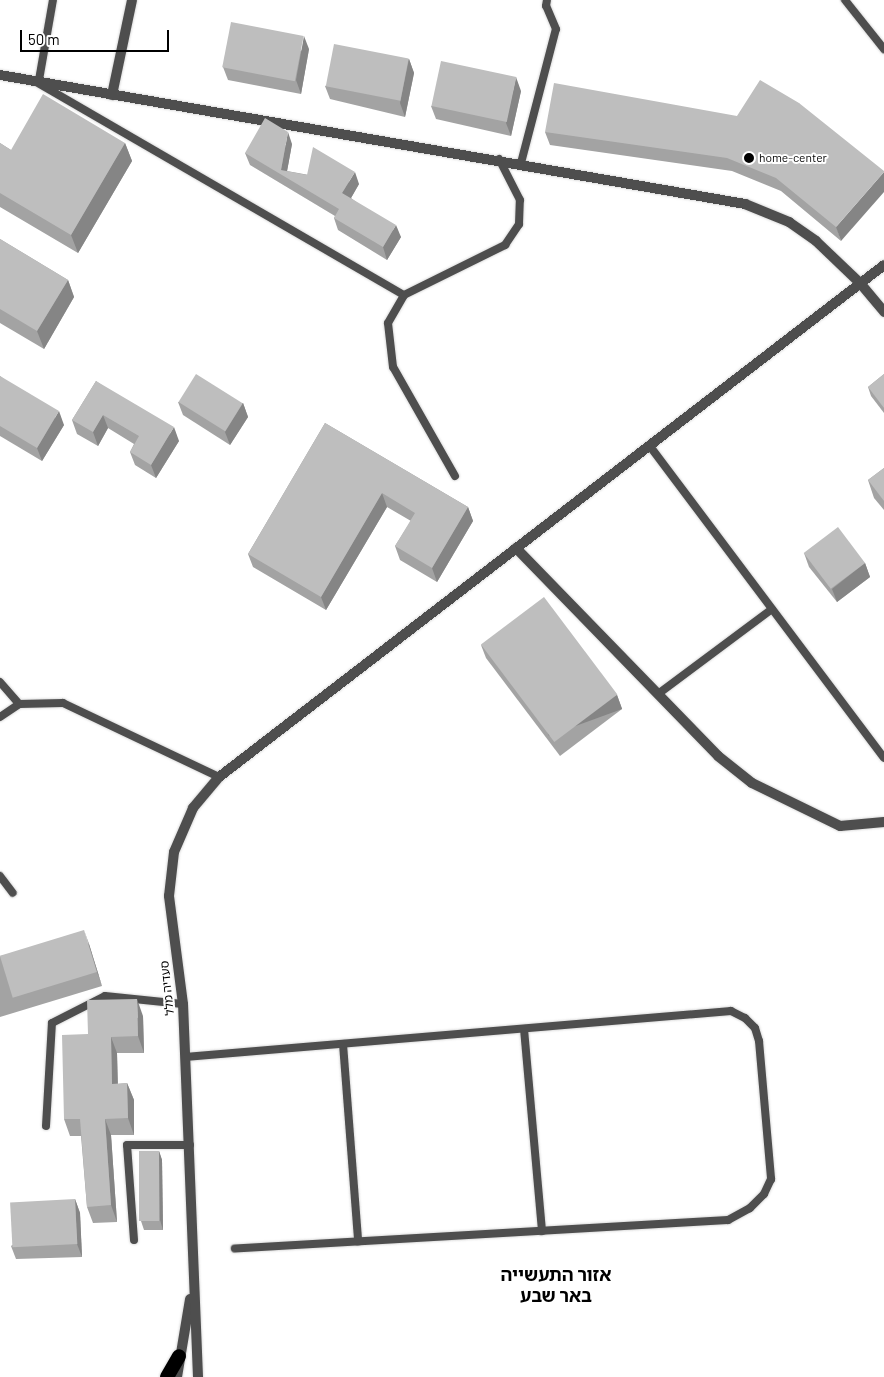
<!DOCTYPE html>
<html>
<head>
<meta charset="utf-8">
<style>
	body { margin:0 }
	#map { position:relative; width:884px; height:1377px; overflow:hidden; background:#fff; font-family:Barlow,"Noto Sans Hebrew",sans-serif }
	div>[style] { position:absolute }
	.roads { filter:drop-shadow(0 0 1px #dbdbdb) drop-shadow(0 0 1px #dbdbdb) }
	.service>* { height:8px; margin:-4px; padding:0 4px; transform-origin:4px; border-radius:4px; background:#4e4e4e }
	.minor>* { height:10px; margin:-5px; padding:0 5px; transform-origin:5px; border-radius:5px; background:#4e4e4e }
	.trunk>* { height:14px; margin:-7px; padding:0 7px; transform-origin:7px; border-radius:7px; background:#000 }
	.wall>* { inset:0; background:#a3a3a3 }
	.shaded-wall>* { inset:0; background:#858585; transform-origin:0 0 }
	.building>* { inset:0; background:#bebebe; transform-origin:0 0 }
	.dots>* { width:14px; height:14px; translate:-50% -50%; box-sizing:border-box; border:2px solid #fff; border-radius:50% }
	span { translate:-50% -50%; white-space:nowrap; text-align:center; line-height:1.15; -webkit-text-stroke:4px #fff; paint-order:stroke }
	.poi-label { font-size:12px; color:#000 }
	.left { translate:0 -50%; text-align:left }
	.street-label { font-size:12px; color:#000 }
	.district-label { font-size:18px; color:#000; font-weight:700 }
	.scale { position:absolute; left:20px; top:30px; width:149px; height:22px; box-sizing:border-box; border:2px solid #000; border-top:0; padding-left:6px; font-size:15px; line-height:18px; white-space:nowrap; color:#000; -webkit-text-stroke:4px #fff; paint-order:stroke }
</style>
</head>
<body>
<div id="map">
	<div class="roads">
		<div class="service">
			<div style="left:845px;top:0;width:63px;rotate:51.5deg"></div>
			<div style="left:39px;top:80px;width:81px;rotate:-80.1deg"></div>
			<div style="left:38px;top:83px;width:423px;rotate:30.1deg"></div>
			<div style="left:521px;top:163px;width:138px;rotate:-75.4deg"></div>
			<div style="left:556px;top:29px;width:25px;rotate:-113deg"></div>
			<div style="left:546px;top:6px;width:6px;rotate:-81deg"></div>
			<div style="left:649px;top:445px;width:391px;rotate:53.1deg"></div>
			<div style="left:455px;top:476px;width:125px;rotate:-119.6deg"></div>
			<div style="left:393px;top:367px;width:44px;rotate:-96.5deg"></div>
			<div style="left:388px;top:323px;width:32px;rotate:-60deg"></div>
			<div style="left:404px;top:295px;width:113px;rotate:-26.3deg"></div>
			<div style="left:505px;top:245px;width:25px;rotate:-56deg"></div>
			<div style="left:519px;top:224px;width:24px;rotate:-88deg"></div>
			<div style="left:520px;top:200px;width:46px;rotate:-117.1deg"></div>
			<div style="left:0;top:682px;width:29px;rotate:49deg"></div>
			<div style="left:658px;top:694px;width:142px;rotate:-36.7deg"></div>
			<div style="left:0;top:717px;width:23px;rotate:-34deg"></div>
			<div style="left:19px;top:704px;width:44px;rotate:-1.3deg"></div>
			<div style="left:63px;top:703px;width:173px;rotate:25.4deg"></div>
			<div style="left:0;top:876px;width:21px;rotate:53deg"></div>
			<div style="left:524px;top:1029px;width:203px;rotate:84.9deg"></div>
			<div style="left:343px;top:1044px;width:198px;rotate:85.6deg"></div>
			<div style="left:185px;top:1057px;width:548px;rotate:-4.82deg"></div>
			<div style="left:731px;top:1011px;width:16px;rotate:27deg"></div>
			<div style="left:745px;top:1018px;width:14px;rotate:45deg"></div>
			<div style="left:755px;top:1028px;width:14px;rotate:73deg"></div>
			<div style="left:759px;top:1041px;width:139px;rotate:85deg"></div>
			<div style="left:771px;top:1179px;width:17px;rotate:115deg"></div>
			<div style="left:764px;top:1194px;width:20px;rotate:135deg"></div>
			<div style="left:750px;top:1208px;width:25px;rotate:151deg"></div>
			<div style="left:728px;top:1220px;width:494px;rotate:176.7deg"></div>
			<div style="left:46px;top:1126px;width:103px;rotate:-86.7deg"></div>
			<div style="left:52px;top:1023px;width:59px;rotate:-27deg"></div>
			<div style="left:105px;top:996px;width:78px;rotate:5.9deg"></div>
			<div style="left:134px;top:1240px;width:95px;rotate:-94.2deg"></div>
			<div style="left:127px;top:1145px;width:63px"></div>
		</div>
		<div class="minor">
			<div style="left:0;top:75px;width:756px;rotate:9.82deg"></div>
			<div style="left:745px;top:204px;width:48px;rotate:22.2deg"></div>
			<div style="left:789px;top:222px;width:33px;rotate:35deg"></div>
			<div style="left:816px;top:241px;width:61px;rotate:43.7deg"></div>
			<div style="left:860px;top:283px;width:38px;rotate:50deg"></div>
			<div style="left:112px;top:95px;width:97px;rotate:-78.1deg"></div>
			<div style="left:516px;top:548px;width:290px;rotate:45.8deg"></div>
			<div style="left:718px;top:756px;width:43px;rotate:38.5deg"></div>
			<div style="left:752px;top:783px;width:98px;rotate:26deg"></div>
			<div style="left:840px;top:826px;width:44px;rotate:-5.2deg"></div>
			<div style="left:177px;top:1377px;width:79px;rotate:-80.5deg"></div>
			<div style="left:198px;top:1377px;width:373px;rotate:-92.3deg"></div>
			<div style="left:183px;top:1004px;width:109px;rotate:-97.4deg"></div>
			<div style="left:169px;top:896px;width:44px;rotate:-83.5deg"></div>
			<div style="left:174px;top:852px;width:48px;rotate:-66.6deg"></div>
			<div style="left:193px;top:808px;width:40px;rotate:-50deg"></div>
			<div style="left:219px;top:777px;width:839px;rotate:-37.59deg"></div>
		</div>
		<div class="trunk">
			<div style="left:167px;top:1377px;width:24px;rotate:-60deg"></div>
		</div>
	</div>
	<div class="wall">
		<div style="clip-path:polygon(309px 49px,301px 94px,228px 80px,223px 67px)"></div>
		<div style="clip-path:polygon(409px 59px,414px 73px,405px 117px,330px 99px,325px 86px)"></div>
		<div style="clip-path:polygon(521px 91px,511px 136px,436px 119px,431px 106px)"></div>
		<div style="clip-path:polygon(799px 103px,841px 241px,781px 191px,732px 171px,550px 145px,545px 132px,737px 116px)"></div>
		<div style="clip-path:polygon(0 143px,11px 150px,125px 143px,132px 161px,78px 253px,0 207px)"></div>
		<div style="clip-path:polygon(292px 144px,287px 171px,359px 184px,351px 198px,401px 237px,387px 260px,338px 230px,334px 218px,335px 216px,250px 165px,245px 153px)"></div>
		<div style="clip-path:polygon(0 239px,68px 280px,74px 297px,44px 349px,0 323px)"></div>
		<div style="clip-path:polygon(884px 374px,884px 413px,871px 396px,868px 387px)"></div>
		<div style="clip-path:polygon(0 376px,64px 425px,42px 461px,0 436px)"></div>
		<div style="clip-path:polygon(96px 381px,179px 441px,156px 478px,135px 465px,130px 452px,134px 444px,108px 428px,98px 446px,77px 434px,72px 420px)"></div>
		<div style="clip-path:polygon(178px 402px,243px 403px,248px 417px,230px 445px,183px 415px)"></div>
		<div style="clip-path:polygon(325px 423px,468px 507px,473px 521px,437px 582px,400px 560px,395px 546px,411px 521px,387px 507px,326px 610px,253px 567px,248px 554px)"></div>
		<div style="clip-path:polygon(884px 468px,884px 510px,874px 498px,868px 480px)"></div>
		<div style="clip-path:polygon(804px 553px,865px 563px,870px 577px,837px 602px,809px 567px)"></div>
		<div style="clip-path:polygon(481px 645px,617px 695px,622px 709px,560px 756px,486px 658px)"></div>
		<div style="clip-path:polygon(89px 944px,102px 986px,0 1017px,0 956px)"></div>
		<div style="clip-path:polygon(143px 1016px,144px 1053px,117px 1053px,118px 1084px,127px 1083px,134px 1100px,134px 1135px,111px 1135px,117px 1222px,93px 1223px,87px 1207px,81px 1136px,70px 1136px,64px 1119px,88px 1034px)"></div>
		<div style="clip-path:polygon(159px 1151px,162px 1160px,163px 1230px,144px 1230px,141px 1221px)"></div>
		<div style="clip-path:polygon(75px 1199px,80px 1213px,82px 1257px,16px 1259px,11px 1246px)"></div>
	</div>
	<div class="shaded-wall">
		<div style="clip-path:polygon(304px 36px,309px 49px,301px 94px,296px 80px)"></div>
		<div style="clip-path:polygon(409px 59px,414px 73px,405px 117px,400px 103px)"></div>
		<div style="clip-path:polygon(516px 77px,521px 91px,511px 136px,506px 123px)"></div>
		<div style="clip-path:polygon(288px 132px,292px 144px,286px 177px,281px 170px)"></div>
		<div style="clip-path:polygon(125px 143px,132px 161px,78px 253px,71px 235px)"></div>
		<div style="clip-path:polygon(355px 172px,359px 184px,347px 205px,342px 193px)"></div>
		<div style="clip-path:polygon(884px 172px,884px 192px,841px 241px,836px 227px)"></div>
		<div style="clip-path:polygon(396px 225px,401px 237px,387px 260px,383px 247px)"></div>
		<div style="clip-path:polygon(68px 280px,74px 297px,44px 349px,37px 331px)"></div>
		<div style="clip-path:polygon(243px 403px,248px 417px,230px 445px,225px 432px)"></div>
		<div style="clip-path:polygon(59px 411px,64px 425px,42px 461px,37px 448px)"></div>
		<div style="clip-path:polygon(103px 415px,108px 428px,98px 446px,93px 432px)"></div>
		<div style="clip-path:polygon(174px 427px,179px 441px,156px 478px,151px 465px)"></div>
		<div style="clip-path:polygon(382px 493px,387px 507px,326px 610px,321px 597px)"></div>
		<div style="clip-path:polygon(468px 507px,473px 521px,437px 582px,432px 568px)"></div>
		<div style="clip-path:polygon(865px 563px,870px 577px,837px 602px,832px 589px)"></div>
		<div style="left:617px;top:695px;width:15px;height:78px;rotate:70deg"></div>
		<div style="clip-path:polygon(84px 930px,89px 944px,102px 986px,97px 972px)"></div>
		<div style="clip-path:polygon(137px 999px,143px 1016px,144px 1053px,138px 1036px)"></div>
		<div style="clip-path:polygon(111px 1037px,117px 1053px,118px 1100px,112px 1084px)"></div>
		<div style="clip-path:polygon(127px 1083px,134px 1100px,134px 1135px,128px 1118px)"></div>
		<div style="clip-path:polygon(105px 1119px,111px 1135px,117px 1222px,111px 1205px)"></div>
		<div style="clip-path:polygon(159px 1151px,162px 1160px,163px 1230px,160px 1220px)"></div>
		<div style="clip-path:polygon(75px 1199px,80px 1213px,82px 1257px,77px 1244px)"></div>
	</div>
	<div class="building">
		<div style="left:231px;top:22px;width:74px;height:46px;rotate:11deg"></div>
		<div style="left:334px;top:44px;width:76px;height:43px;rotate:11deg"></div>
		<div style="left:441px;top:61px;width:77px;height:46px;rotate:12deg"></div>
		<div style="clip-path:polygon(760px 80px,799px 103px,884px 171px,884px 172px,836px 227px,776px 178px,727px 158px,545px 132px,554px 83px,737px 116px)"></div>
		<div style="clip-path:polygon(43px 94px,125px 143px,71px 235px,0 193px,0 143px,11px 150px)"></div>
		<div style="clip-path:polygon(265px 118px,288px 132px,281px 170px,307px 175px,313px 147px,355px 172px,342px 193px,396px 225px,383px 247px,334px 218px,339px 209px,245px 153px)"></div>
		<div style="clip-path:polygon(0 239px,68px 280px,37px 331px,0 309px)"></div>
		<div style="left:196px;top:374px;width:55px;height:33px;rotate:32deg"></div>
		<div style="clip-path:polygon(884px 374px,884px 408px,868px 387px)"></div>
		<div style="clip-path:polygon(0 376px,59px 411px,37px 448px,0 426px)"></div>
		<div style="clip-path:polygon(96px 381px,174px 427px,151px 465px,130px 452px,139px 436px,103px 415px,93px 432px,72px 420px)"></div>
		<div style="clip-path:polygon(325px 423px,468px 507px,432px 568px,395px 546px,415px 513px,382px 493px,321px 597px,248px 554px)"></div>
		<div style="clip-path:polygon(884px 468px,884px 501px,868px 480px)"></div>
		<div style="left:838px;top:527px;width:45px;height:43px;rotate:53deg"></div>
		<div style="left:544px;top:597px;width:122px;height:79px;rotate:53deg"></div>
		<div style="left:84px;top:930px;width:44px;height:88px;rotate:73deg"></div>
		<div style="clip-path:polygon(137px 999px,138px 1036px,111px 1037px,112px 1084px,127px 1083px,128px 1118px,105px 1119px,111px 1205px,87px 1207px,80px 1119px,64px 1119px,62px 1035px,88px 1034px,87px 1000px)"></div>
		<div style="left:139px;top:1151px;width:20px;height:70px"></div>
		<div style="left:75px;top:1199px;width:45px;height:65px;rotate:87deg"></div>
	</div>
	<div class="dots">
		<div style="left:749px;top:158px;background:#000"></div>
	</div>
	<div class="poi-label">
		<span class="left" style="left:759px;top:158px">home-center</span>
	</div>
	<div class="street-label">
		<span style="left:167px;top:988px;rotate:-96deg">סעדיה מלל</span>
	</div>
	<div class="district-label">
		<span style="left:556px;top:1285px">אזור התעשייה<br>באר שבע</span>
	</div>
	<div class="scale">50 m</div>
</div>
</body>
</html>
